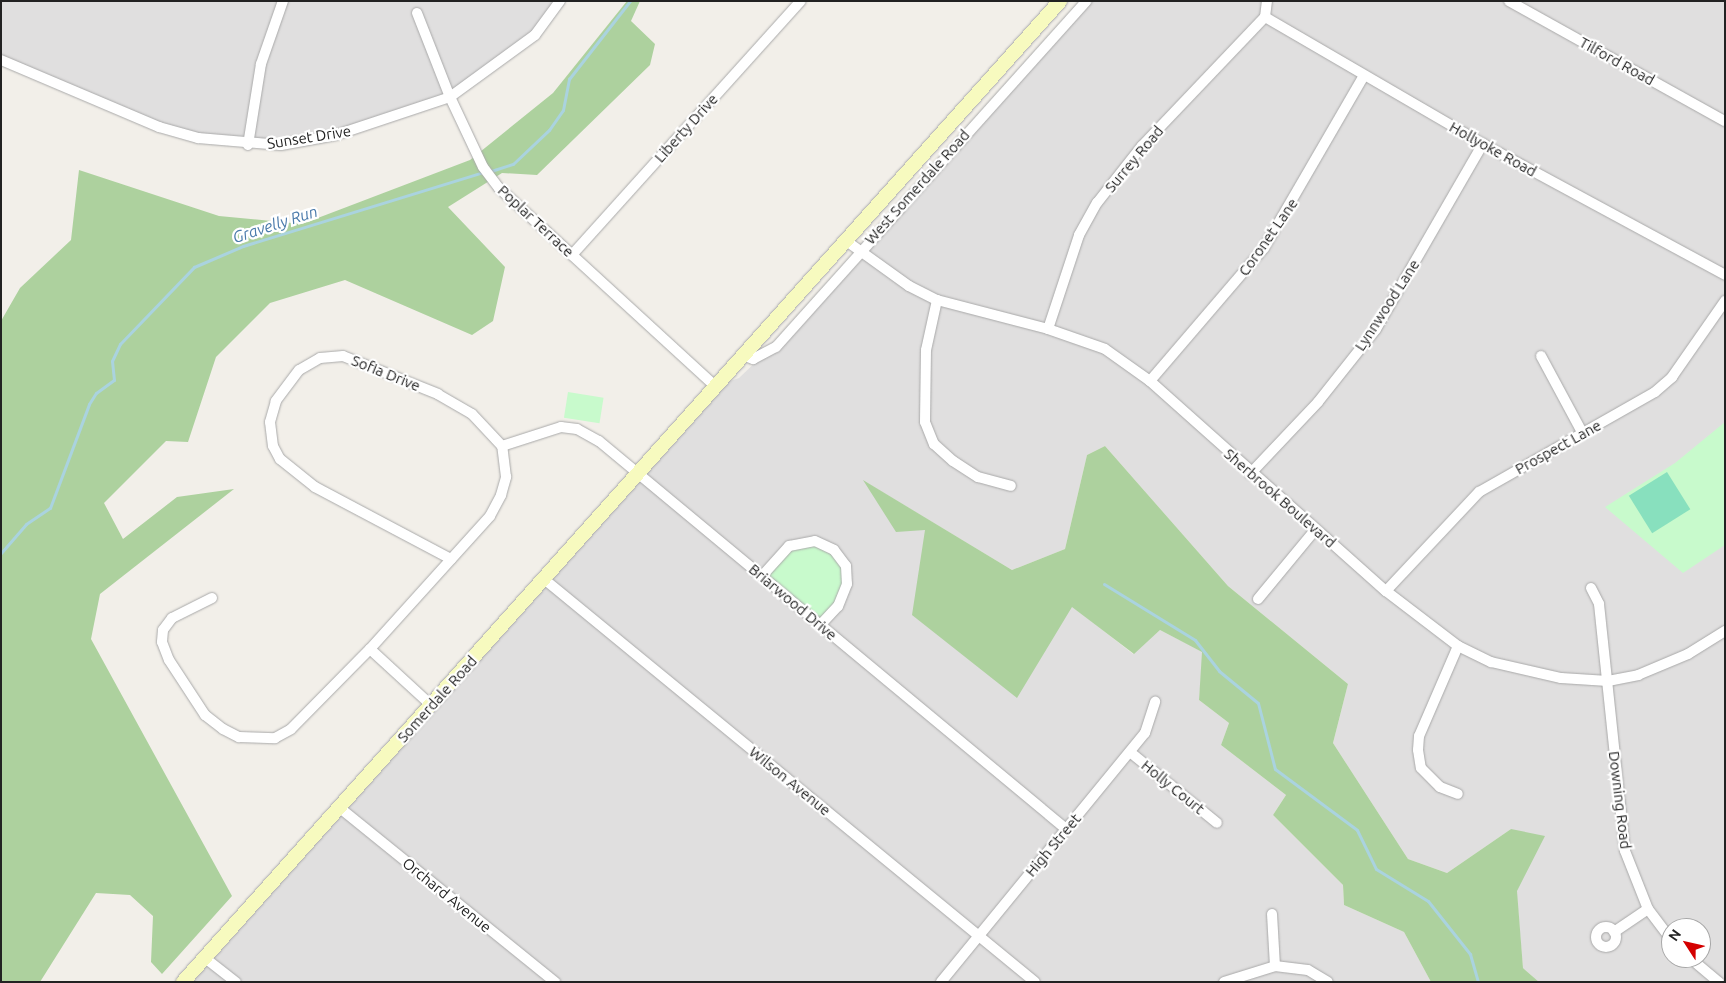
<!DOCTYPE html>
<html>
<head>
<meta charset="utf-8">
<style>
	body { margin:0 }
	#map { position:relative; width:1726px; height:983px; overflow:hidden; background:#f2efe9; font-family:Ubuntu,sans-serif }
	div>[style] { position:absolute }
	.residential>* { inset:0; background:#e0dfdf }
	.forest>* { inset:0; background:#add19e }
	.park>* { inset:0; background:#c8facc; transform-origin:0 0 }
	.pitch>* { inset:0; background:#88e0be; transform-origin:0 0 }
	.stream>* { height:3px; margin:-1.5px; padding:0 1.5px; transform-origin:1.5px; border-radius:1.5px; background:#aad3df }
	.roads { filter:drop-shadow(0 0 1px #a9a9a9) drop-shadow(0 0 1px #a9a9a9) }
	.street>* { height:10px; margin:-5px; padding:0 5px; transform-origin:5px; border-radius:5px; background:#fff }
	.street>.ring { margin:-5px; padding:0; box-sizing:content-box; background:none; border:10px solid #fff; border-radius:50% }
	.secondary>* { height:14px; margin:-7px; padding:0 7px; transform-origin:7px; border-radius:7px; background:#f7fabf }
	span { translate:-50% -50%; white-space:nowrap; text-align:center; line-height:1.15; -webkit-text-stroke:4.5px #fff; paint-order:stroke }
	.street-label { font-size:15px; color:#222 }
	.water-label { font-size:16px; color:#4a7aab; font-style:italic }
	.frame { position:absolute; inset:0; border:2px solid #222; pointer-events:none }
	.north { position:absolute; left:1661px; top:918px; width:50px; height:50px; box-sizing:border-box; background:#fff; border:1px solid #a7a7a7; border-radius:50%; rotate:305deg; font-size:14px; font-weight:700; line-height:20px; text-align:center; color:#222 }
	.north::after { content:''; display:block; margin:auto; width:18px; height:22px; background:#d40000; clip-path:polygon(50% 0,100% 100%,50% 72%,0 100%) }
</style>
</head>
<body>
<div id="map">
	<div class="residential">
		<div style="clip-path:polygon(1px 1px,560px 1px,535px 35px,450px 97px,380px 123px,281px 145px,198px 138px,1px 60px)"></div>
		<div style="clip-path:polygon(evenodd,1092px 1px,1725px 1px,1725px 982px,1539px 982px,1523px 968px,1511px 829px,1447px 873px,1408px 859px,1333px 743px,1348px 684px,1228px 586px,1105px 446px,1087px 455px,1065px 549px,1012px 570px,864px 481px,925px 529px,1072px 606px,1133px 654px,1160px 630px,1203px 652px,1199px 700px,1229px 723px,1221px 745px,1286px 795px,1273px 815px,1343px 885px,1344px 905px,1404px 932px,1431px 982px,183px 982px,715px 386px,739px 378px,855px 267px,1092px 1px,1671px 928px,1701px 928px,1701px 958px,1671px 958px,1671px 928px)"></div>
	</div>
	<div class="forest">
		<div style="clip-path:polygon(627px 1px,640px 1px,631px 21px,655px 44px,650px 65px,537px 175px,502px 173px,448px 207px,505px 267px,493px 321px,472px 335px,345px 280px,270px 303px,216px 357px,188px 442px,166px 441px,104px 503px,123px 539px,177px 497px,234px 489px,100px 594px,91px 639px,232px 896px,162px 974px,151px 962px,153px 916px,130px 895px,96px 893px,40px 982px,1px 982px,1px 321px,20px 288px,71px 240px,79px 170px,219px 216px,302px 224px,470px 160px,553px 93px)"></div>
		<div style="clip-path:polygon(1105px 446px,1228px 586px,1348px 684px,1333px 743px,1408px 859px,1447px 873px,1511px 829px,1545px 836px,1517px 891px,1523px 968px,1539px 982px,1431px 982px,1404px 932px,1344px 905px,1343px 885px,1273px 815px,1286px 795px,1221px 745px,1229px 723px,1199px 700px,1202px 652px,1160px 630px,1134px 654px,1072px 607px,1017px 698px,912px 615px,925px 530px,896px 532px,863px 480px,1012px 570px,1065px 549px,1087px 455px)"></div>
	</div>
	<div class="park">
		<div style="left:568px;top:392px;width:36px;height:26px;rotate:9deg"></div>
		<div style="clip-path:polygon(1725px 422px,1725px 545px,1683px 573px,1605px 507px,1675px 463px)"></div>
		<div style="clip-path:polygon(805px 541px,834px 550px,847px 584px,820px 625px,762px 576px,782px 553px)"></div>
	</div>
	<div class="pitch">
		<div style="left:1667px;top:472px;width:44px;height:45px;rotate:58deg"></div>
	</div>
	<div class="stream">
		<div style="left:491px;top:171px;width:23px;rotate:-18deg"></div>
		<div style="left:513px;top:164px;width:50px;rotate:-43.4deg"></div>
		<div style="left:549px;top:130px;width:24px;rotate:-55deg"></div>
		<div style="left:563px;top:110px;width:32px;rotate:-79deg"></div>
		<div style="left:569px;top:79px;width:99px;rotate:-52deg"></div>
		<div style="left:1px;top:553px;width:38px;rotate:-49deg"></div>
		<div style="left:26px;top:524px;width:29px;rotate:-34deg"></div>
		<div style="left:50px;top:508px;width:111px;rotate:-69.4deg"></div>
		<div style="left:89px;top:404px;width:13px;rotate:-58deg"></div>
		<div style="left:96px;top:393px;width:22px;rotate:-36deg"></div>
		<div style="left:114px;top:380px;width:19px;rotate:-96deg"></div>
		<div style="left:112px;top:361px;width:19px;rotate:-65deg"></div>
		<div style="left:120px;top:344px;width:107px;rotate:-46.1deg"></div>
		<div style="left:194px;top:267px;width:53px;rotate:-23.2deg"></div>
		<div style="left:243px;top:246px;width:252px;rotate:-17.1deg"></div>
		<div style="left:1104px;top:584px;width:107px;rotate:31.6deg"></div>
		<div style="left:1195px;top:640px;width:39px;rotate:52deg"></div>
		<div style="left:1219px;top:671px;width:50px;rotate:39.4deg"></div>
		<div style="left:1258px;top:703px;width:68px;rotate:75.6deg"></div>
		<div style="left:1275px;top:769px;width:102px;rotate:36.6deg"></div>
		<div style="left:1357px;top:830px;width:43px;rotate:64deg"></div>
		<div style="left:1376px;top:869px;width:61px;rotate:31.6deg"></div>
		<div style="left:1428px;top:901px;width:68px;rotate:51.6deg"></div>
		<div style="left:1470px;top:954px;width:29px;rotate:74deg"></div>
	</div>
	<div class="roads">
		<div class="street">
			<div style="left:1509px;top:1px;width:247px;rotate:29.1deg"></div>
			<div style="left:417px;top:13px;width:90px;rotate:68.6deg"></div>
			<div style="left:450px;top:97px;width:77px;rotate:64.8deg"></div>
			<div style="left:483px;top:167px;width:26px;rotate:53deg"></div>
			<div style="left:499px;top:188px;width:293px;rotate:42.5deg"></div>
			<div style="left:1265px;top:17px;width:252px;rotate:30.2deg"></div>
			<div style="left:1483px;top:144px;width:275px;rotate:28.4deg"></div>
			<div style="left:1265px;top:17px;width:16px;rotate:-83deg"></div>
			<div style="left:1px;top:60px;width:172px;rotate:23deg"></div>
			<div style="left:159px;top:127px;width:41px;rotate:15.8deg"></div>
			<div style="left:198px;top:138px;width:83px;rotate:4.8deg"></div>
			<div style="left:281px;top:145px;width:56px;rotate:-10.3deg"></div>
			<div style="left:336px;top:135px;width:120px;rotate:-18.4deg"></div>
			<div style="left:450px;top:97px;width:105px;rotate:-36.1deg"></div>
			<div style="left:535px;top:35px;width:42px;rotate:-53.7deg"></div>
			<div style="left:248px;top:145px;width:82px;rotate:-80.9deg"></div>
			<div style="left:261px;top:64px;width:67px;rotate:-70.8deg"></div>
			<div style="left:845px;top:240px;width:79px;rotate:35.7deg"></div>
			<div style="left:909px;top:286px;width:31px;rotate:27deg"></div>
			<div style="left:937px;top:300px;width:115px;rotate:14.6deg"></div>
			<div style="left:1048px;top:329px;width:60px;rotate:19.3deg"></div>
			<div style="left:1105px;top:349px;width:55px;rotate:35.4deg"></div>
			<div style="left:1150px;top:381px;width:316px;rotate:41.7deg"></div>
			<div style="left:1386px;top:591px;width:91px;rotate:37.4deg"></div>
			<div style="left:1458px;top:646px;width:37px;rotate:26deg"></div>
			<div style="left:1491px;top:662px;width:72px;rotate:12.9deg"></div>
			<div style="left:1561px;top:678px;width:47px;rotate:3.7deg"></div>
			<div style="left:1608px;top:681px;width:31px;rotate:-11deg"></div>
			<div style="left:1638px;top:675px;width:54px;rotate:-22.8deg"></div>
			<div style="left:1688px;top:654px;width:44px;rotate:-31.9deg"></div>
			<div style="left:572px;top:255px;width:342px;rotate:-48deg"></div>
			<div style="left:937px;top:300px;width:51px;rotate:102.4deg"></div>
			<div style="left:926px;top:350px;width:72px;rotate:90.8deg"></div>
			<div style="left:925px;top:422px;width:24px;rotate:68deg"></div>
			<div style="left:934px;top:444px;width:25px;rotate:42deg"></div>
			<div style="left:953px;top:461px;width:30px;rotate:33deg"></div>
			<div style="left:978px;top:477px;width:34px;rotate:15deg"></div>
			<div style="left:1048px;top:329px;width:99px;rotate:-71.7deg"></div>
			<div style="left:1079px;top:235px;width:37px;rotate:-61deg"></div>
			<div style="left:1097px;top:203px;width:73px;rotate:-51.7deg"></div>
			<div style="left:1142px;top:146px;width:178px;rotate:-46.4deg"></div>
			<div style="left:743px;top:355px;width:11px;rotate:22deg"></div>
			<div style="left:753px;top:359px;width:26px;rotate:-28deg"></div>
			<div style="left:776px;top:347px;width:465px;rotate:-48.1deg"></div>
			<div style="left:1541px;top:356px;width:86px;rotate:61.7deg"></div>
			<div style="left:1150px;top:381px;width:175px;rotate:-49.4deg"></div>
			<div style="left:1264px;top:248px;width:198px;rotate:-59.9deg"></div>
			<div style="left:502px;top:446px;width:62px;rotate:-17.9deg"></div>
			<div style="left:561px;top:427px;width:16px;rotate:7deg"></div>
			<div style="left:577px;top:429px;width:25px;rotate:29deg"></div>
			<div style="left:599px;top:441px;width:607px;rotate:39.72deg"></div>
			<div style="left:1250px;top:474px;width:99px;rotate:-46.6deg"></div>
			<div style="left:1318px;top:402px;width:93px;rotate:-51.5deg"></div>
			<div style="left:1376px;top:329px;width:214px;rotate:-60deg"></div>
			<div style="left:762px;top:576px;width:40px;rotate:-48deg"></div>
			<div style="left:789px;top:546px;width:26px;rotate:-11deg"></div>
			<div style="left:815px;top:541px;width:21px;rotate:25deg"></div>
			<div style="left:834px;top:550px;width:20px;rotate:53deg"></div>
			<div style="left:846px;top:566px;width:18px;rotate:87deg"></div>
			<div style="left:847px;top:584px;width:24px;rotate:112deg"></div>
			<div style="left:838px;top:606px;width:26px;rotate:133deg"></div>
			<div style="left:544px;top:579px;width:635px;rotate:39.38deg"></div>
			<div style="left:1591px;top:588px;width:18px;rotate:63deg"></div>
			<div style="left:1599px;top:604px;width:248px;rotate:84deg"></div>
			<div style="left:1625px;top:851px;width:62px;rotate:68.4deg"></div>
			<div style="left:1648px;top:909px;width:38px;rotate:53deg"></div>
			<div style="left:1386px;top:591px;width:136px;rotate:-46.8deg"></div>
			<div style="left:1479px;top:492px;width:202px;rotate:-29.6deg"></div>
			<div style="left:1655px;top:392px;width:23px;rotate:-41deg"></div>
			<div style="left:1672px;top:377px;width:93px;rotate:-55.1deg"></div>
			<div style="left:212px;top:598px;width:45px;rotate:153.4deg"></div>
			<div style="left:172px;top:618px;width:15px;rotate:127deg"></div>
			<div style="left:163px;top:630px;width:12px;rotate:95deg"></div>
			<div style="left:162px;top:642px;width:19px;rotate:69deg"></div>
			<div style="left:169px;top:660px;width:66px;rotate:56.8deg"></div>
			<div style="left:205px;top:715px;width:23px;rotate:38deg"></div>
			<div style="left:223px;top:729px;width:18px;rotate:27deg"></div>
			<div style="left:239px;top:737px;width:36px;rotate:2deg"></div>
			<div style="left:275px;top:738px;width:18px;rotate:-29deg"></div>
			<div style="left:291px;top:729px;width:112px;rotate:-45.4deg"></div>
			<div style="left:370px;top:649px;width:179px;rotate:-47.9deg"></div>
			<div style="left:490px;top:516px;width:24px;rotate:-62deg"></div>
			<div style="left:501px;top:495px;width:19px;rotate:-74deg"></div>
			<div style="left:506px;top:477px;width:31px;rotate:-97deg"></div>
			<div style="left:502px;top:446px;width:44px;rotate:-133.2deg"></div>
			<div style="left:472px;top:414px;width:39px;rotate:-150deg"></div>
			<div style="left:438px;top:394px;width:102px;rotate:-158.2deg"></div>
			<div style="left:343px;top:356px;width:23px;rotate:175deg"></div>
			<div style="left:320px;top:358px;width:24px;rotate:150deg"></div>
			<div style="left:299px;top:370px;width:39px;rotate:127deg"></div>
			<div style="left:276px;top:401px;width:22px;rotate:106deg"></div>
			<div style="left:270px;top:422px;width:24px;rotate:83deg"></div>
			<div style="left:273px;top:446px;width:15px;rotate:62deg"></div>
			<div style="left:280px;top:459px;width:45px;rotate:38.7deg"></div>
			<div style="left:315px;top:487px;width:154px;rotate:27.9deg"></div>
			<div style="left:1258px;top:599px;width:89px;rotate:-50.4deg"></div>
			<div style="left:1458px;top:646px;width:98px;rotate:113.4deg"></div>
			<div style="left:1419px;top:736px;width:14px;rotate:94deg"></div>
			<div style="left:1418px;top:750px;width:18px;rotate:81deg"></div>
			<div style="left:1421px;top:768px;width:27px;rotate:45deg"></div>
			<div style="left:1440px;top:787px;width:19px;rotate:21deg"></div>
			<div style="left:370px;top:649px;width:83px;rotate:42.6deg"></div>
			<div style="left:1130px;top:752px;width:112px;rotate:39.2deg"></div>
			<div style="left:340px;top:808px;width:277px;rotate:39deg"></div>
			<div style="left:1272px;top:914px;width:52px;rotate:86.7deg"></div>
			<div class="ring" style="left:1596px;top:927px;width:10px;height:10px"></div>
			<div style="left:1614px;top:932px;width:41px;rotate:-34.1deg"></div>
			<div style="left:205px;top:958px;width:39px;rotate:38deg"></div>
			<div style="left:1690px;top:958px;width:38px;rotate:40deg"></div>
			<div style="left:941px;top:982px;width:322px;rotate:-50.7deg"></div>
			<div style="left:1145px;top:733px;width:33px;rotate:-72deg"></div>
			<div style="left:1224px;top:982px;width:53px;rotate:-17.4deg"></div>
			<div style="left:1275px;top:966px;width:33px;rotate:7deg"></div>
			<div style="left:1308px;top:970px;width:23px;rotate:31deg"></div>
		</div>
		<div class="secondary">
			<div style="left:183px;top:982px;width:1316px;rotate:-48.2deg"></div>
		</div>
	</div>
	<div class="street-label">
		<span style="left:1617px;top:61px;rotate:29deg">Tilford Road</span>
		<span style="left:686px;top:128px;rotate:-48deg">Liberty Drive</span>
		<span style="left:309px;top:137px;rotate:-9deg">Sunset Drive</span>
		<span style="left:1493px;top:149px;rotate:29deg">Hollyoke Road</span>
		<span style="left:1134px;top:159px;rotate:-50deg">Surrey Road</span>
		<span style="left:917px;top:187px;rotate:-48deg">West Somerdale Road</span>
		<span style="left:536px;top:221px;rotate:43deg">Poplar Terrace</span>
		<span style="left:1268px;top:237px;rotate:-55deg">Coronet Lane</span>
		<span style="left:1387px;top:305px;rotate:-57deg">Lynnwood Lane</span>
		<span style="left:386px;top:373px;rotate:22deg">Sofia Drive</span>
		<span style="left:1558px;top:447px;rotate:-29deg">Prospect Lane</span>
		<span style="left:1280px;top:498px;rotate:41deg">Sherbrook Boulevard</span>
		<span style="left:793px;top:602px;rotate:40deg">Briarwood Drive</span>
		<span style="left:437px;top:699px;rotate:-48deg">Somerdale Road</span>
		<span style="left:790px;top:781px;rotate:39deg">Wilson Avenue</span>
		<span style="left:1173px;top:787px;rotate:39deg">Holly Court</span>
		<span style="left:1620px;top:800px;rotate:83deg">Downing Road</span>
		<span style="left:1053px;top:845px;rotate:-50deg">High Street</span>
		<span style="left:447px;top:895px;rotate:39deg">Orchard Avenue</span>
	</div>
	<div class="water-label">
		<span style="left:275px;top:224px;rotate:-18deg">Gravelly Run</span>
	</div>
	<div class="frame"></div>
	<div class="north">N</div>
</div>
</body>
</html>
